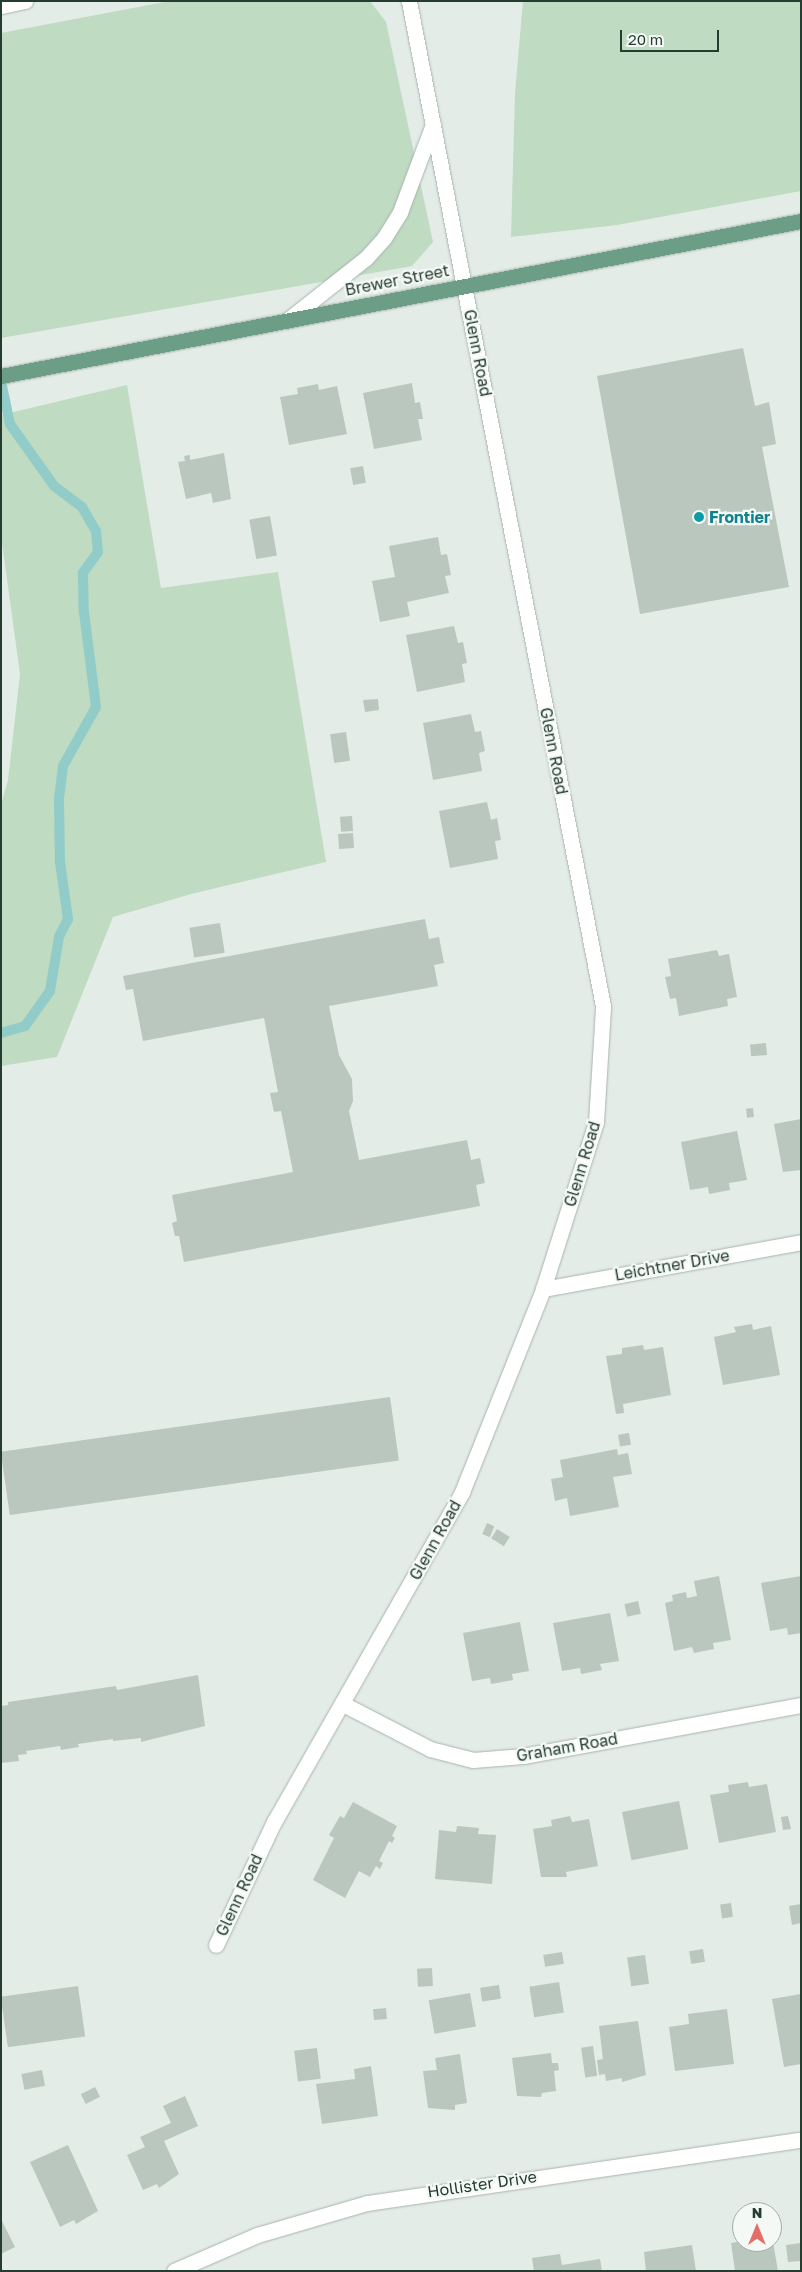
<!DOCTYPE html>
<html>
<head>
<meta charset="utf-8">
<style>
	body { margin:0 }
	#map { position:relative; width:802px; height:2272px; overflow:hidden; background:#e4ece7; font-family:"Golos Text",sans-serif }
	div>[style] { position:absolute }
	.green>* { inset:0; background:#bfdbc1 }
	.stream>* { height:10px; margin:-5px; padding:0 5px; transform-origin:5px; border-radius:5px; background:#91ccc9 }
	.building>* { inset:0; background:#b9c7bf; transform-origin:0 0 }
	.roads { filter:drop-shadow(0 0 1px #a7b4ad) drop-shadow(0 0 1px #a7b4ad) }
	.minor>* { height:15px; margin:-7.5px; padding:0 7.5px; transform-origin:7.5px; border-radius:7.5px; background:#fff }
	.major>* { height:15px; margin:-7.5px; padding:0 7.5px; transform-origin:7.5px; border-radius:7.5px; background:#6c9e87 }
	.dots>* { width:14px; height:14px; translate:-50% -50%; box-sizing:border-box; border:2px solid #f4f9f5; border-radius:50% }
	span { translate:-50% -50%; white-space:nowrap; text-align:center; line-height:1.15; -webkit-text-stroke:4.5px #f4f9f5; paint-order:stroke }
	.street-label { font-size:16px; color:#253c31 }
	.culture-label { font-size:16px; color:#0d838f; font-weight:700 }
	.left { translate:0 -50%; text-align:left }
	.frame { position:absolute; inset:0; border:2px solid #253c31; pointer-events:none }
	.north { position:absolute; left:732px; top:2202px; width:50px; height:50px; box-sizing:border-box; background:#f4f9f5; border:1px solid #a1ada7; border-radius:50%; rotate:0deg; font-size:14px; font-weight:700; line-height:20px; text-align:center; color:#253c31 }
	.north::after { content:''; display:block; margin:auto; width:18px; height:22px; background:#e66e68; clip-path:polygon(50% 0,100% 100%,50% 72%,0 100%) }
	.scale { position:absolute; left:620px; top:30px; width:99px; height:22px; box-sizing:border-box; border:2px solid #253c31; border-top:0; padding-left:6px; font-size:15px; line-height:18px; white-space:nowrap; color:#253c31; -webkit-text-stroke:4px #f4f9f5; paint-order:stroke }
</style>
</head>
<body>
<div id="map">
	<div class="green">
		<div style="clip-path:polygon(170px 1px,370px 1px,386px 22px,433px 242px,412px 266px,1px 338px,1px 33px)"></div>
		<div style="clip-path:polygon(523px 1px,801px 1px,801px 191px,617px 225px,511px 237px,515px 93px)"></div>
		<div style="clip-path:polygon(127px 385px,161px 588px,278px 572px,326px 862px,191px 894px,113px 917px,57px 1057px,1px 1066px,1px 805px,8px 780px,20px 674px,1px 536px,1px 415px)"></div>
	</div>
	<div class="stream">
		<div style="left:1px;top:381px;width:44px;rotate:78.2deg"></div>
		<div style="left:10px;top:424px;width:76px;rotate:54.6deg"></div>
		<div style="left:54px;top:486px;width:35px;rotate:37deg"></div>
		<div style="left:82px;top:507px;width:28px;rotate:60deg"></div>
		<div style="left:96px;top:531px;width:21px;rotate:85deg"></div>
		<div style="left:98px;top:552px;width:26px;rotate:126deg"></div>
		<div style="left:83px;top:573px;width:39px;rotate:89deg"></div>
		<div style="left:84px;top:612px;width:96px;rotate:82.8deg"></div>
		<div style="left:96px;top:707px;width:68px;rotate:119.2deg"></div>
		<div style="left:63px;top:766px;width:35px;rotate:97deg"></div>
		<div style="left:59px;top:801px;width:61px;rotate:89.1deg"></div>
		<div style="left:60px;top:862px;width:58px;rotate:82deg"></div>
		<div style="left:68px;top:919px;width:20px;rotate:117deg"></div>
		<div style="left:59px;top:937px;width:55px;rotate:99.5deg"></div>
		<div style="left:50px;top:991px;width:43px;rotate:125.5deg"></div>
		<div style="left:25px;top:1026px;width:25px;rotate:164deg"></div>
	</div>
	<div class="building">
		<div style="clip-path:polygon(743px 348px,755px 406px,769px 402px,776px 444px,762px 447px,789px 587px,640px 614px,597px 376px)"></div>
		<div style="clip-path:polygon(412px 383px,415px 403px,420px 402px,423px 419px,418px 419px,422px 440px,374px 449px,363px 393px)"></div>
		<div style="clip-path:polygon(318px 384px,319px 390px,337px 386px,347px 434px,289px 445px,280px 397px,298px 394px,297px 388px)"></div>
		<div style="clip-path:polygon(224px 453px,231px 499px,213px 503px,211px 493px,186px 499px,178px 462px,185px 461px,184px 456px,190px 455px,190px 460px)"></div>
		<div style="left:363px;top:466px;width:17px;height:13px;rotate:80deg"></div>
		<div style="left:270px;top:516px;width:40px;height:21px;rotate:80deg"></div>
		<div style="clip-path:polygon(438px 537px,441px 555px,447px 554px,451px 575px,445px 576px,449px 593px,407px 602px,410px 616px,380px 622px,372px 581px,395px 577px,389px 546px)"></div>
		<div style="clip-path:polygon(454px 626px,458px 643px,463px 642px,467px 663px,462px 664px,465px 682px,417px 692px,406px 635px)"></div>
		<div style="clip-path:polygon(378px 699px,379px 710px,365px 712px,363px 700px)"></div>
		<div style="clip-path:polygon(471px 714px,475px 732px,481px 731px,485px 751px,479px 753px,482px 771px,433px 780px,423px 723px)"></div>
		<div style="left:346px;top:732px;width:29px;height:16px;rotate:82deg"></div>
		<div style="clip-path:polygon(487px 802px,491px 820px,497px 818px,501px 840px,495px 841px,498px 859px,450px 868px,439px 811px)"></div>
		<div style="left:352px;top:816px;width:15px;height:12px;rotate:86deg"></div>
		<div style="left:353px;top:833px;width:15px;height:15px;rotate:86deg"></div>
		<div style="clip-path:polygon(425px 919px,429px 939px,439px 937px,444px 963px,434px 965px,438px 986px,329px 1006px,339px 1055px,352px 1079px,353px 1101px,349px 1111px,359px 1160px,467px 1140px,471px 1160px,480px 1158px,485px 1183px,476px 1185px,480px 1206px,184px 1262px,179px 1236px,175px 1236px,172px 1223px,177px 1221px,172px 1195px,293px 1172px,281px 1111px,274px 1112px,270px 1093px,278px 1092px,264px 1018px,143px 1041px,133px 989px,126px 990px,123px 976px)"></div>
		<div style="left:220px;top:923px;width:30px;height:31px;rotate:81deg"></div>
		<div style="clip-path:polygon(717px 950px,719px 956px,729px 954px,737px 997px,727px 999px,728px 1006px,679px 1016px,676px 998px,670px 999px,665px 977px,671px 976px,668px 959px)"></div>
		<div style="left:766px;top:1043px;width:12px;height:16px;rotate:85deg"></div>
		<div style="left:753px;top:1108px;width:9px;height:7px;rotate:84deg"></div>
		<div style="clip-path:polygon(801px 1119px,801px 1170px,783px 1172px,774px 1124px)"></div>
		<div style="clip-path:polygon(737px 1131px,747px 1180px,729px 1183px,730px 1190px,709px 1194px,708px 1187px,690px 1190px,681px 1142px)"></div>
		<div style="clip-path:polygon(752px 1324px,753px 1330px,771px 1326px,780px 1375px,723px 1385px,714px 1337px,736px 1332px,734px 1327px)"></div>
		<div style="clip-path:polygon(643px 1345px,644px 1350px,663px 1347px,671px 1395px,623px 1404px,624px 1413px,616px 1414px,606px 1356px,622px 1354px,622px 1348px)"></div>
		<div style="left:390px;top:1397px;width:64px;height:393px;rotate:82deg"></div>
		<div style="left:629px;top:1433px;width:12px;height:11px;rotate:81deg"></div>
		<div style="clip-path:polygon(617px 1449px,618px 1455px,628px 1453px,632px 1474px,613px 1477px,619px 1507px,570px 1516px,567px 1498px,555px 1501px,551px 1479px,563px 1477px,560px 1460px)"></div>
		<div style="left:487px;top:1523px;width:8px;height:12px;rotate:23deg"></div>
		<div style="left:497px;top:1529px;width:15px;height:11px;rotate:32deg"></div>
		<div style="clip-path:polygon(719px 1576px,731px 1640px,713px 1643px,714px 1649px,694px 1653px,692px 1647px,674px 1651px,665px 1603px,673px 1601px,672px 1595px,686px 1592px,687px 1598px,697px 1596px,694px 1581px)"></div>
		<div style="clip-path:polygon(801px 1576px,801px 1633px,788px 1635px,787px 1628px,770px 1631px,761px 1583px)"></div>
		<div style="left:638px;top:1601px;width:13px;height:14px;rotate:77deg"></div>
		<div style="clip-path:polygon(610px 1613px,619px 1661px,600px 1664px,602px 1670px,581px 1674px,580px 1668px,562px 1671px,553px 1623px)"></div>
		<div style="clip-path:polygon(520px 1622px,529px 1671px,512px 1674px,513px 1680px,491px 1684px,490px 1678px,472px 1681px,463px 1633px)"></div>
		<div style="clip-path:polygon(198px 1675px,205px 1726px,141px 1742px,141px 1738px,113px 1741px,113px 1739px,78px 1744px,79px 1747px,61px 1750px,60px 1746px,26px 1751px,27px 1754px,18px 1755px,19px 1761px,1px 1763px,1px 1706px,8px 1705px,8px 1702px,116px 1686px,117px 1690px)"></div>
		<div style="clip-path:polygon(748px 1782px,749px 1787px,767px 1784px,776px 1832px,719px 1843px,710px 1795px,729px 1792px,728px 1785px)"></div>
		<div style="left:679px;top:1801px;width:49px;height:58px;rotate:79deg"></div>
		<div style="clip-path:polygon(353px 1802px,397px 1826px,392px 1836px,395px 1838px,392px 1843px,389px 1841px,379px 1861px,383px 1863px,380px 1869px,376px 1866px,370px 1877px,359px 1871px,345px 1898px,313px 1880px,334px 1838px,329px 1835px,340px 1816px,344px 1818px)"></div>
		<div style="clip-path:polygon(570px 1816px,572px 1822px,589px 1819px,598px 1866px,566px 1872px,567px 1877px,541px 1877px,533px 1829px,552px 1826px,551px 1820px)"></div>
		<div style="clip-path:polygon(788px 1816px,791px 1829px,783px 1830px,781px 1817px)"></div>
		<div style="clip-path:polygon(457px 1826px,479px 1828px,478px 1834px,496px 1835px,492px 1884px,435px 1879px,439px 1830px,456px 1832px)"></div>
		<div style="left:731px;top:1903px;width:14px;height:11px;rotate:82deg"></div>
		<div style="clip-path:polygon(801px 1904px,801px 1923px,792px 1925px,789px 1906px)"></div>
		<div style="left:703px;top:1949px;width:13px;height:14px;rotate:81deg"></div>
		<div style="left:562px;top:1952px;width:12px;height:19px;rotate:81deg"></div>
		<div style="left:645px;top:1955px;width:29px;height:18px;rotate:82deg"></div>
		<div style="left:432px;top:1968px;width:18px;height:15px;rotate:87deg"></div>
		<div style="left:559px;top:1982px;width:31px;height:30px;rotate:81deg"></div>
		<div style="left:499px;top:1985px;width:14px;height:19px;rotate:82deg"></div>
		<div style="left:78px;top:1986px;width:51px;height:78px;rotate:82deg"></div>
		<div style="left:470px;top:1993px;width:34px;height:42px;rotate:80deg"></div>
		<div style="clip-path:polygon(801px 1994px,801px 2064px,784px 2067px,772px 1999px)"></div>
		<div style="left:386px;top:2008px;width:11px;height:13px;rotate:85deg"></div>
		<div style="clip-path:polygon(727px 2009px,734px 2064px,675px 2071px,669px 2027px,689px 2024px,688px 2014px)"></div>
		<div style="clip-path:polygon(638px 2021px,646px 2075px,622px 2082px,622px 2078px,606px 2081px,605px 2074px,599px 2075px,597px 2060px,603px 2059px,599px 2026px)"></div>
		<div style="left:593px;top:2046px;width:30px;height:12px;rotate:82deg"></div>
		<div style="left:317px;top:2048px;width:31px;height:23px;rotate:83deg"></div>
		<div style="clip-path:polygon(551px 2053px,552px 2063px,558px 2063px,559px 2070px,554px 2071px,556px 2091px,542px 2093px,541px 2097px,517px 2096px,512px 2058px)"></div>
		<div style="clip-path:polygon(460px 2054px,467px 2103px,455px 2105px,455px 2110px,428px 2108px,423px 2071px,437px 2070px,435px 2058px)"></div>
		<div style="clip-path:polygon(371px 2066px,378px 2116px,322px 2124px,316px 2084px,355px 2079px,354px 2069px)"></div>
		<div style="left:42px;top:2070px;width:16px;height:21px;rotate:79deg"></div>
		<div style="left:95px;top:2087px;width:11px;height:16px;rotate:63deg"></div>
		<div style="clip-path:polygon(185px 2096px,198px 2126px,164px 2141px,179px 2174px,159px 2188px,157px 2184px,143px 2190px,127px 2155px,145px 2147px,140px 2137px,171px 2123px,163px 2106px)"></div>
		<div style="clip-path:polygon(68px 2145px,98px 2211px,76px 2224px,74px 2220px,60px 2227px,30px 2162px)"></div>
		<div style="clip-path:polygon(1px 2219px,15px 2247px,1px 2254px)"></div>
		<div style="clip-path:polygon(742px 2241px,773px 2242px,778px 2271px,735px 2271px,731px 2243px)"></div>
		<div style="clip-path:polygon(801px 2243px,801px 2261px,788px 2262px,786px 2245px)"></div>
		<div style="clip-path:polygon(692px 2245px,696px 2271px,646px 2271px,644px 2252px)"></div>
		<div style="clip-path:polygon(560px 2254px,562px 2265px,600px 2259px,602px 2271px,534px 2271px,532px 2258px)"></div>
	</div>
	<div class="roads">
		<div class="minor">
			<div style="left:1px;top:6px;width:25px;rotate:-12deg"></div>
			<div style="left:289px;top:319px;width:98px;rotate:-38.4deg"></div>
			<div style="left:366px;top:258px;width:27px;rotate:-48deg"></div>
			<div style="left:384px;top:238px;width:31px;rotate:-58deg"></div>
			<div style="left:400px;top:212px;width:94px;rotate:-69.4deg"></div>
			<div style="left:543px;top:1289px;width:262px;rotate:-10.3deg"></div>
			<div style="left:343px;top:1704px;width:98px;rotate:27.3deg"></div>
			<div style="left:430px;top:1749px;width:44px;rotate:14.3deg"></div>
			<div style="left:473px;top:1760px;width:50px;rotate:-4.6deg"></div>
			<div style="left:523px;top:1756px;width:283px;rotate:-10.4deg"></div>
			<div style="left:216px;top:1945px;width:136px;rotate:-64.8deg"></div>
			<div style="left:274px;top:1822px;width:380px;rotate:-60.3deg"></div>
			<div style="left:462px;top:1492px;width:219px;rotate:-68.2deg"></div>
			<div style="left:543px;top:1289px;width:175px;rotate:-72.4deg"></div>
			<div style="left:596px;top:1122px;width:116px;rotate:-86.5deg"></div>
			<div style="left:603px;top:1006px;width:1024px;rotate:-100.93deg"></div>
			<div style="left:174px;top:2271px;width:90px;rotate:-23.4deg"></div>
			<div style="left:257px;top:2235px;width:115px;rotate:-16.2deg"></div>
			<div style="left:367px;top:2203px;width:439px;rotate:-8.3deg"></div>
		</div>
		<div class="major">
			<div style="left:1px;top:376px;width:815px;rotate:-10.97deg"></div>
		</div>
	</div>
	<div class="dots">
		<div style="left:699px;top:517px;background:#0f9aa8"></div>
	</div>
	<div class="street-label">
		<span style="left:397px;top:280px;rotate:-11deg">Brewer Street</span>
		<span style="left:478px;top:353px;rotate:79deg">Glenn Road</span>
		<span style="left:554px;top:751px;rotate:79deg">Glenn Road</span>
		<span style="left:582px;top:1164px;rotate:-73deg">Glenn Road</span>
		<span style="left:672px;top:1265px;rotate:-10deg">Leichtner Drive</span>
		<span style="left:435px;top:1540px;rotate:-61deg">Glenn Road</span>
		<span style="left:567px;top:1747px;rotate:-10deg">Graham Road</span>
		<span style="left:239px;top:1895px;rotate:-65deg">Glenn Road</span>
		<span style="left:482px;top:2184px;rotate:-8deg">Hollister Drive</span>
	</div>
	<div class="culture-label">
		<span class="left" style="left:709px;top:517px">Frontier</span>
	</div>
	<div class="frame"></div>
	<div class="north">N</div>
	<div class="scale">20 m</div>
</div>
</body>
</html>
